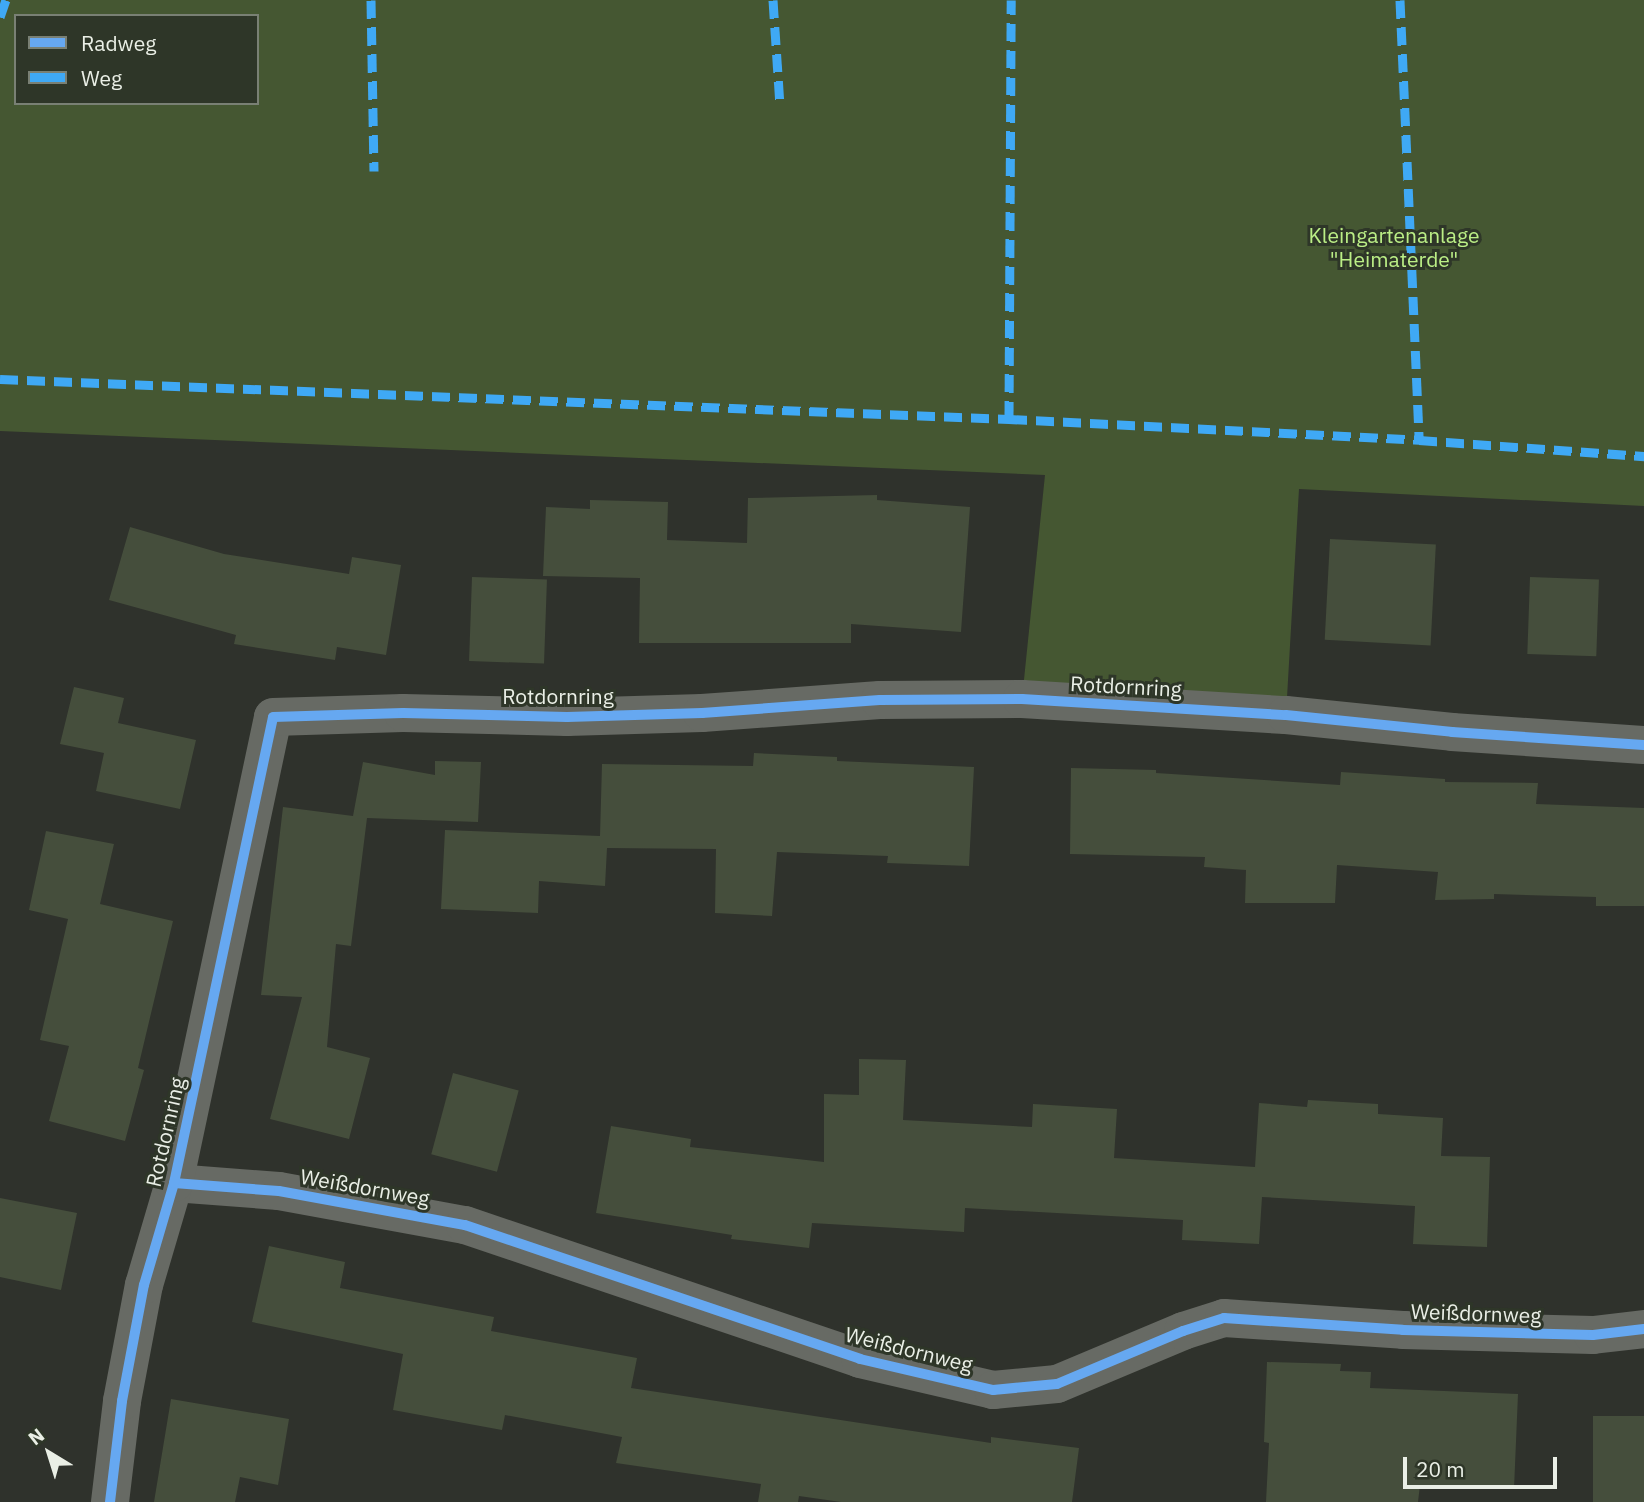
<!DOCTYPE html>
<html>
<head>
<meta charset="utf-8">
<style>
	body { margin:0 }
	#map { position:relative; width:1644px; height:1502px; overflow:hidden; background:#2f322c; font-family:"IBM Plex Sans",sans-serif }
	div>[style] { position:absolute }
	.green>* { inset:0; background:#455732 }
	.building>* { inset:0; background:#454e3c; transform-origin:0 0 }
	.minor>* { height:38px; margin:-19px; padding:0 19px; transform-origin:19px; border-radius:19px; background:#676a64 }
	.quiet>* { height:9px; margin-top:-4.5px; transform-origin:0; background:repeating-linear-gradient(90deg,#3fa9f5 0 18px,transparent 0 27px) }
	.cycleway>* { height:10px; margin:-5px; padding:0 5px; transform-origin:5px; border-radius:5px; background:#66a8f1 }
	span { translate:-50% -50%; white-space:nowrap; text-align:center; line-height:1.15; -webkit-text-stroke:6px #2e3628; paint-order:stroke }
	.park-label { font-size:21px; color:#bbee86 }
	.street-label { font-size:21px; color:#eaefe6 }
	.legend { position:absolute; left:14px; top:14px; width:245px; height:91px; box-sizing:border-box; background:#2e3628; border:2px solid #798074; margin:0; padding:9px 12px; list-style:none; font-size:21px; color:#eaefe6 }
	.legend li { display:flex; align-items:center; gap:14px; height:35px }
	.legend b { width:35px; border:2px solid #798074 }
	.north { position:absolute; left:14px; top:1418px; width:70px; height:70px; -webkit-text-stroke:5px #2e3628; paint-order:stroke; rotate:322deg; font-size:19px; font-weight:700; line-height:28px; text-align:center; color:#eaefe6 }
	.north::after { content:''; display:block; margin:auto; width:24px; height:32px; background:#eaefe6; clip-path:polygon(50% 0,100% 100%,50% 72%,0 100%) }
	.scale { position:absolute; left:1403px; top:1457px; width:154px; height:32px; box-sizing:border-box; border:4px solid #eaefe6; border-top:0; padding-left:9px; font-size:21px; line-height:24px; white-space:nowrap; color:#eaefe6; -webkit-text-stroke:5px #2e3628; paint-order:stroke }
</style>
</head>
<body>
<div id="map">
	<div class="green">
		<div style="clip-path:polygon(evenodd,0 0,1644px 0,1644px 506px,1299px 489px,1286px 715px,1022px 699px,1045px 475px,0 431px,0 0,16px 16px,257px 16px,257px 103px,16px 103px,16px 16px)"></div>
	</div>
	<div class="building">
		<div style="clip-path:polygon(877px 495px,877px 500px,970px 507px,961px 632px,851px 624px,851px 643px,639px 643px,640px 578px,543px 576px,546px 507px,590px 509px,590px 500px,668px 502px,667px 540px,747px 543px,748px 498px)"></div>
		<div style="clip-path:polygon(130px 527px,224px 554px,349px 574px,352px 557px,401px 565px,386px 655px,337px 647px,335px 660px,234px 644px,236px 635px,109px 600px)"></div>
		<div style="left:1330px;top:539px;width:106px;height:101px;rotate:3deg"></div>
		<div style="left:472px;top:577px;width:75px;height:84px;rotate:2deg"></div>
		<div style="left:1530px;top:577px;width:69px;height:77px;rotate:2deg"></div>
		<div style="clip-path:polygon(74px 687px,124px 698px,118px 723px,196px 740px,180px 809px,96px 791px,104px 753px,60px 744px)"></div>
		<div style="clip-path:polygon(754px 753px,837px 757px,837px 761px,974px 767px,969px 866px,887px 863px,888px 856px,777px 852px,772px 916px,715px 913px,716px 849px,607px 848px,605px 886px,539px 881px,538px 913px,441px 909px,445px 830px,600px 836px,602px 764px,753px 766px)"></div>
		<div style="clip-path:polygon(435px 761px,481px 762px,478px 822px,367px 818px,351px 946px,336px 944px,327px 1047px,370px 1058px,349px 1139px,270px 1119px,302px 997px,261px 995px,283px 807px,353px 816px,363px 762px,435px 775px)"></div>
		<div style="clip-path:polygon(1071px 768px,1156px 770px,1156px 773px,1340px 785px,1341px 772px,1445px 779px,1445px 782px,1538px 783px,1536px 804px,1644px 808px,1644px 906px,1596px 906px,1596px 897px,1494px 894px,1494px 899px,1435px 900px,1438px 872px,1337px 865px,1335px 903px,1245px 903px,1246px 870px,1204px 867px,1205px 857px,1070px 854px)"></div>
		<div style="clip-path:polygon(46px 831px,114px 844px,100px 904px,173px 921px,138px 1068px,144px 1070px,125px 1141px,49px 1121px,69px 1046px,40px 1040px,68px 919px,29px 910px)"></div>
		<div style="clip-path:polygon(859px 1059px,906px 1060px,903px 1120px,1032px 1127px,1033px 1104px,1117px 1109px,1114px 1158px,1255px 1167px,1259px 1103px,1307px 1107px,1308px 1100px,1378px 1104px,1378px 1114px,1443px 1118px,1441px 1156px,1490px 1157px,1487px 1247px,1413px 1244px,1415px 1206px,1262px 1197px,1259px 1244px,1182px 1240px,1183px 1220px,965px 1208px,964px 1232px,812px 1223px,809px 1248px,731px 1239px,732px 1235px,596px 1213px,611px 1126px,691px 1139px,690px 1147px,824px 1162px,824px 1094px,859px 1095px)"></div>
		<div style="left:453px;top:1073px;width:68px;height:84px;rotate:15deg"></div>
		<div style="clip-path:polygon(0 1198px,77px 1213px,61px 1290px,0 1277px)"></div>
		<div style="clip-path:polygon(269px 1246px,345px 1262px,340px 1288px,494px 1317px,491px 1331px,637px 1358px,631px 1388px,991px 1443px,991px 1437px,1079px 1448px,1072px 1502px,841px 1502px,799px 1496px,798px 1502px,758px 1502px,761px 1484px,616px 1463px,622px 1437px,505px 1415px,502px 1430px,393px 1410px,403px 1354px,252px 1322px)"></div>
		<div style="clip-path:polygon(1267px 1362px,1341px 1364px,1340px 1371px,1371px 1372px,1370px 1388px,1518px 1394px,1514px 1489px,1420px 1485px,1418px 1502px,1266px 1502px,1269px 1443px,1264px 1442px)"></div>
		<div style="clip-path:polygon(171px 1399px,289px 1419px,278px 1485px,240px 1477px,235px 1502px,154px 1502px)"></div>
		<div style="left:1593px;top:1416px;width:51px;height:86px"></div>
	</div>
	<div class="minor">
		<div style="left:174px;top:1183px;width:105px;rotate:4.4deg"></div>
		<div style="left:279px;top:1191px;width:189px;rotate:10.4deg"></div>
		<div style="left:465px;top:1225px;width:417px;rotate:18.7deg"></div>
		<div style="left:860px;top:1359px;width:137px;rotate:13.1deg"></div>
		<div style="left:993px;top:1390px;width:64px;rotate:-5.4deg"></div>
		<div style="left:1057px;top:1384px;width:137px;rotate:-22.8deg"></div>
		<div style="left:1183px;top:1331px;width:43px;rotate:-17.6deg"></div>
		<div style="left:1224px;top:1318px;width:179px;rotate:3.8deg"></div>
		<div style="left:1403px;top:1330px;width:190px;rotate:1.5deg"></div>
		<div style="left:1593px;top:1335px;width:51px;rotate:-6.7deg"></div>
		<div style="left:110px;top:1502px;width:102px;rotate:-83.2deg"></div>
		<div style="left:122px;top:1401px;width:118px;rotate:-79.3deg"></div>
		<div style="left:144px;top:1285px;width:106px;rotate:-73.6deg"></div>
		<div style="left:174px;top:1183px;width:476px;rotate:-78deg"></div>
		<div style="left:273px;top:717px;width:130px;rotate:-1.8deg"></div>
		<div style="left:403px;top:713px;width:164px;rotate:1.4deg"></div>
		<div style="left:567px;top:717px;width:135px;rotate:-1.7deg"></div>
		<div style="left:702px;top:713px;width:178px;rotate:-4.2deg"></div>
		<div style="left:880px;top:700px;width:142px;rotate:-0.4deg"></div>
		<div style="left:1022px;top:699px;width:264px;rotate:3.5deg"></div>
		<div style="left:1286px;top:715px;width:167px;rotate:5.8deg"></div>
		<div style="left:1452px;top:732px;width:192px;rotate:3.9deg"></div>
	</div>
	<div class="quiet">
		<div style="left:371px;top:0;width:171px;rotate:89deg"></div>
		<div style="left:773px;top:0;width:106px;rotate:86.2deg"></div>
		<div style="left:1400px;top:0;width:440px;rotate:87.5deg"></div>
		<div style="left:0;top:17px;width:18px;rotate:-71deg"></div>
		<div style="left:0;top:379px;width:1010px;rotate:2.27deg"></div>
		<div style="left:1009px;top:419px;width:411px;rotate:2.9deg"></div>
		<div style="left:1419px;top:440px;width:226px;rotate:4.1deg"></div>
		<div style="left:1009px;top:419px;width:419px;rotate:-89.7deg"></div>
	</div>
	<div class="cycleway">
		<div style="left:174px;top:1183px;width:105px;rotate:4.4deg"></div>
		<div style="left:279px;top:1191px;width:189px;rotate:10.4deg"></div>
		<div style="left:465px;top:1225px;width:417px;rotate:18.7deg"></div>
		<div style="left:860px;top:1359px;width:137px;rotate:13.1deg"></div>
		<div style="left:993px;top:1390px;width:64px;rotate:-5.4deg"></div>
		<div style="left:1057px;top:1384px;width:137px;rotate:-22.8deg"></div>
		<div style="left:1183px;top:1331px;width:43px;rotate:-17.6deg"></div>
		<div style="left:1224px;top:1318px;width:179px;rotate:3.8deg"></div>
		<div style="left:1403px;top:1330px;width:190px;rotate:1.5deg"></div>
		<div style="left:1593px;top:1335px;width:51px;rotate:-6.7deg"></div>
		<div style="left:110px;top:1502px;width:102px;rotate:-83.2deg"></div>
		<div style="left:122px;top:1401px;width:118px;rotate:-79.3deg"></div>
		<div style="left:144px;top:1285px;width:106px;rotate:-73.6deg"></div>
		<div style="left:174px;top:1183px;width:476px;rotate:-78deg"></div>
		<div style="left:273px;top:717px;width:130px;rotate:-1.8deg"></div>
		<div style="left:403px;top:713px;width:164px;rotate:1.4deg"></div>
		<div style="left:567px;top:717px;width:135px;rotate:-1.7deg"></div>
		<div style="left:702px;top:713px;width:178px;rotate:-4.2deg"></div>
		<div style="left:880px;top:700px;width:142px;rotate:-0.4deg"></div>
		<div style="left:1022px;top:699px;width:264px;rotate:3.5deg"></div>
		<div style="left:1286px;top:715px;width:167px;rotate:5.8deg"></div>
		<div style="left:1452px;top:732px;width:192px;rotate:3.9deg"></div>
	</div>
	<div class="park-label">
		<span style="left:1394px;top:247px">Kleingartenanlage<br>"Heimaterde"</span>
	</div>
	<div class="street-label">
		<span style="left:1126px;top:686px;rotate:3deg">Rotdornring</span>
		<span style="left:558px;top:696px">Rotdornring</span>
		<span style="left:165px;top:1132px;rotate:-77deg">Rotdornring</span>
		<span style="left:365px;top:1187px;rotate:10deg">Weißdornweg</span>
		<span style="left:1476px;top:1313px;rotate:2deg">Weißdornweg</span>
		<span style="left:909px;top:1349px;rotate:14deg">Weißdornweg</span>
	</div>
	<ul class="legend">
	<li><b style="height:9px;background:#66a8f1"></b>Radweg</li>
	<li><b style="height:9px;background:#3fa9f5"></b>Weg</li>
	</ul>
	<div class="north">N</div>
	<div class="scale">20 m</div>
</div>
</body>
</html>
